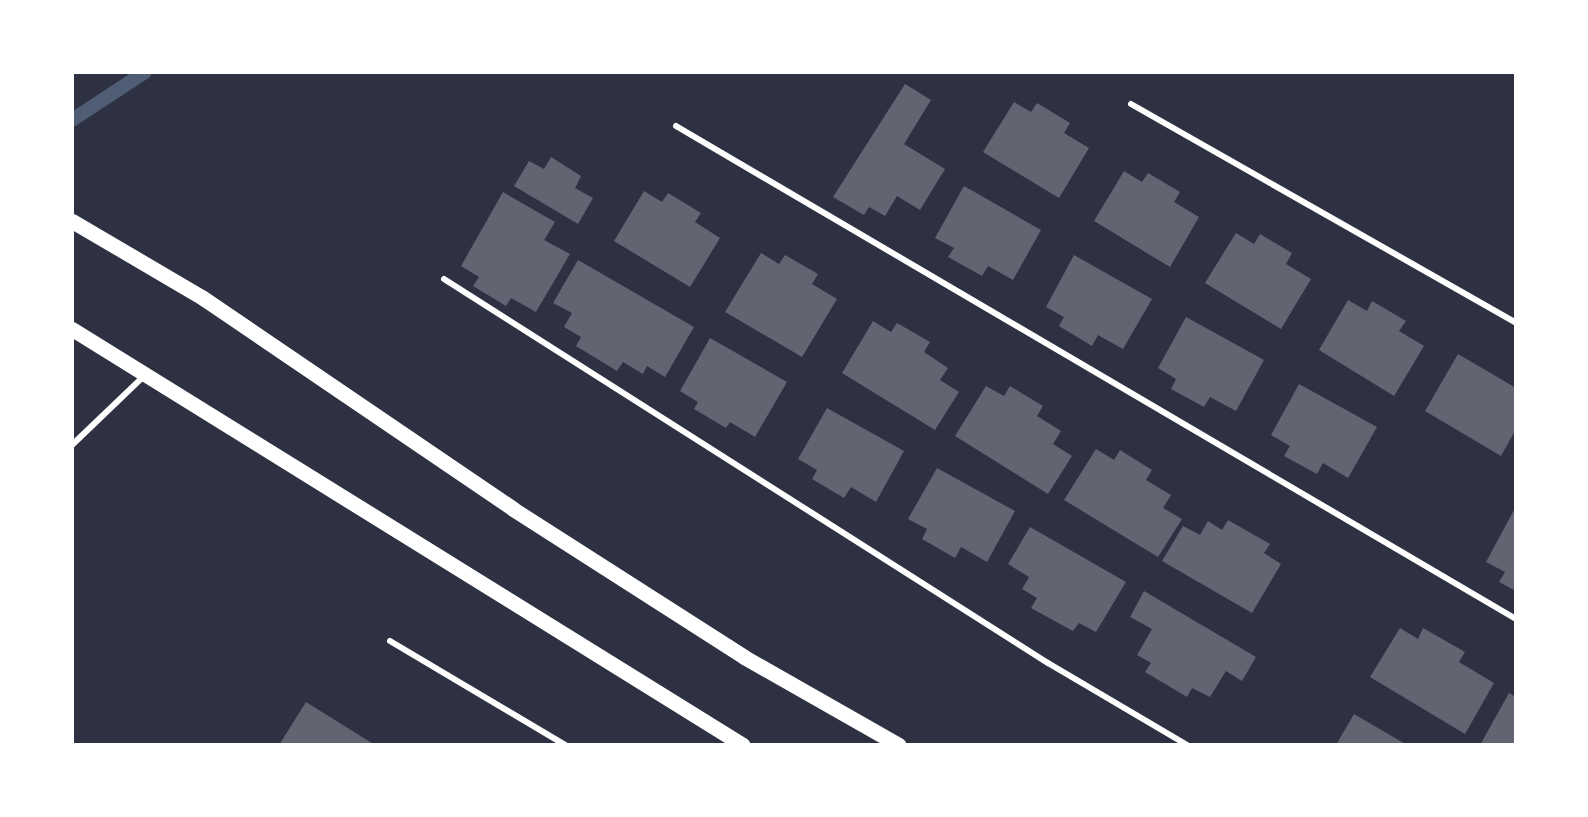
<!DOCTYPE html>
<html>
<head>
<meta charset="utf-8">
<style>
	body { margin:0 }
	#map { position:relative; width:1588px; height:817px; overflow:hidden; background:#2d3142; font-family:Manrope,sans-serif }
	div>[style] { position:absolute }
	.stream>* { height:14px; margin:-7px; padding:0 7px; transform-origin:7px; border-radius:7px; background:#4f5d75 }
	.building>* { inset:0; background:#626471 }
	.minor>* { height:6px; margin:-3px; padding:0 3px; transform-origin:3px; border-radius:3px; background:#fff }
	.primary>* { height:15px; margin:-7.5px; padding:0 7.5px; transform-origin:7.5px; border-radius:7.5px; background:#fff }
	span { translate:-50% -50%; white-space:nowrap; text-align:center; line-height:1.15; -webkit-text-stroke:4.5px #fff; paint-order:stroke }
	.frame { position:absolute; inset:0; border:74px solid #fff; pointer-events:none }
</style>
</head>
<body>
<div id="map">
	<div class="stream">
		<div style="left:72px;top:120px;width:87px;rotate:-33.3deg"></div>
	</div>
	<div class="building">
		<div style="clip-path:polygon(905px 84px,931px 100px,904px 144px,945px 169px,920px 210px,897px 196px,885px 216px,869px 207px,864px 215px,833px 197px)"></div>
		<div style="clip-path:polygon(1014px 102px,1031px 112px,1037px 103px,1070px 123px,1064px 133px,1089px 148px,1059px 198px,983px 152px)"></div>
		<div style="clip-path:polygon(551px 157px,581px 176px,575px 188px,593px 198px,578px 224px,514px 186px,529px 161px,544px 169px)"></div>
		<div style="clip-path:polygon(1124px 171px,1142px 182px,1148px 173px,1180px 192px,1174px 202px,1199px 217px,1170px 267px,1094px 221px)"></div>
		<div style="clip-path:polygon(964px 186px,1041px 230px,1013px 280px,988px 266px,982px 276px,948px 257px,954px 248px,935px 238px)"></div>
		<div style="clip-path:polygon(644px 191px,662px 202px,668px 193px,701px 213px,695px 222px,720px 238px,690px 287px,614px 241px)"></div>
		<div style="clip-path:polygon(503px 192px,555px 222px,544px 240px,570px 254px,536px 312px,511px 298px,506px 306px,473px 286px,479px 277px,461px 266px)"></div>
		<div style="clip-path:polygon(1236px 233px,1254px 244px,1260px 234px,1292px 253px,1286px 264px,1311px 279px,1281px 329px,1205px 283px)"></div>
		<div style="clip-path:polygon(761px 253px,779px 264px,785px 255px,818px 274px,812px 284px,837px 299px,802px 357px,725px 312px)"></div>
		<div style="clip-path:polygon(1074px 255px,1152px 299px,1123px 349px,1098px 335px,1092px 346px,1059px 326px,1064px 317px,1046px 307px)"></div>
		<div style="clip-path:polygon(578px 260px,694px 327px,665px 377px,647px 366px,643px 374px,623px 362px,617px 371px,576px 346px,581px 337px,564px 327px,572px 313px,553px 303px)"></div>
		<div style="clip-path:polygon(1348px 300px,1367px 311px,1372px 301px,1406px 321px,1399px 331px,1424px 346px,1394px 396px,1319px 350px)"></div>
		<div style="clip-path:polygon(1186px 317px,1264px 360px,1236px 411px,1210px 397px,1204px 407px,1171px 389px,1176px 379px,1158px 368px)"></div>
		<div style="clip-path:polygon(873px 321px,891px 332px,897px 323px,930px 342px,924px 352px,948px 368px,940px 380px,959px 392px,935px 430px,842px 373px)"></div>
		<div style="clip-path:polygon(710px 338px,787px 382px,755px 437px,730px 422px,726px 428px,694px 409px,698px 402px,680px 391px)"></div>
		<div style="clip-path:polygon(1458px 354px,1516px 388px,1516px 429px,1501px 456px,1425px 411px)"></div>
		<div style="clip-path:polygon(1299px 384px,1377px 427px,1348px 478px,1323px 463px,1317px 474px,1284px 456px,1290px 446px,1271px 435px)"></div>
		<div style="clip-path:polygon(986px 386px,1004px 396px,1010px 386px,1043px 406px,1037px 416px,1061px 431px,1053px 444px,1072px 456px,1048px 494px,955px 436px)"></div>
		<div style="clip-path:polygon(827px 408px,904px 451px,876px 502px,851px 487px,844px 498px,812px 479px,817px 470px,798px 459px)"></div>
		<div style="clip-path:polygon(1096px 449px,1114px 460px,1120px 450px,1152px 470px,1146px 480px,1171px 495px,1163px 508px,1182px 519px,1158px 557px,1064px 500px)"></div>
		<div style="clip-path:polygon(937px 468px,1015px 511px,987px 562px,961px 547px,955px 558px,922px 539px,927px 529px,908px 519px)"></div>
		<div style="clip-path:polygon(1514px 510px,1516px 511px,1516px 591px,1499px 582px,1505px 572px,1486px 562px)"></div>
		<div style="clip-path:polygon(1228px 520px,1270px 544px,1264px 553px,1281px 564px,1252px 613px,1162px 561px,1183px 526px,1200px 535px,1208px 521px,1222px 530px)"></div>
		<div style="clip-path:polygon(1030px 527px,1126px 582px,1096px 632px,1079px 623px,1073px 631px,1031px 608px,1037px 598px,1022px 589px,1029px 577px,1008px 564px)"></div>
		<div style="clip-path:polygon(1144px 591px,1256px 657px,1242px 681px,1226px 671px,1210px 697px,1192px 688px,1187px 697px,1145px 672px,1151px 663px,1137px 655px,1152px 629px,1130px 617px)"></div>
		<div style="clip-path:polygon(1400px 628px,1418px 639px,1423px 628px,1465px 652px,1459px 662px,1494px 683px,1465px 734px,1370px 677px)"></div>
		<div style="clip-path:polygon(1509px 693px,1516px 697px,1516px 745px,1480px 745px)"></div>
		<div style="clip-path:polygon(306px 702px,375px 745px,279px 745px)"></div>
		<div style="clip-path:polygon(1354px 714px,1407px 745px,1336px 745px)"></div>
	</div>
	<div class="minor">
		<div style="left:1131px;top:104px;width:443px;rotate:29.6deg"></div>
		<div style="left:676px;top:126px;width:974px;rotate:30.41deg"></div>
		<div style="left:444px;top:279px;width:716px;rotate:32.45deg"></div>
		<div style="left:1048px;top:663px;width:161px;rotate:30.5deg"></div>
		<div style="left:72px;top:445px;width:101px;rotate:-43.8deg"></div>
		<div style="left:390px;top:641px;width:204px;rotate:30.7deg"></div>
	</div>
	<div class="primary">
		<div style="left:72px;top:221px;width:152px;rotate:30.4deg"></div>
		<div style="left:203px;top:298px;width:375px;rotate:34.2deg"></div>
		<div style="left:513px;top:509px;width:274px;rotate:32.6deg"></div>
		<div style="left:744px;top:657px;width:178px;rotate:29.6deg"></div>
		<div style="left:72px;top:329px;width:789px;rotate:31.8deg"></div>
	</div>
	<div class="frame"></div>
</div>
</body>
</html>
